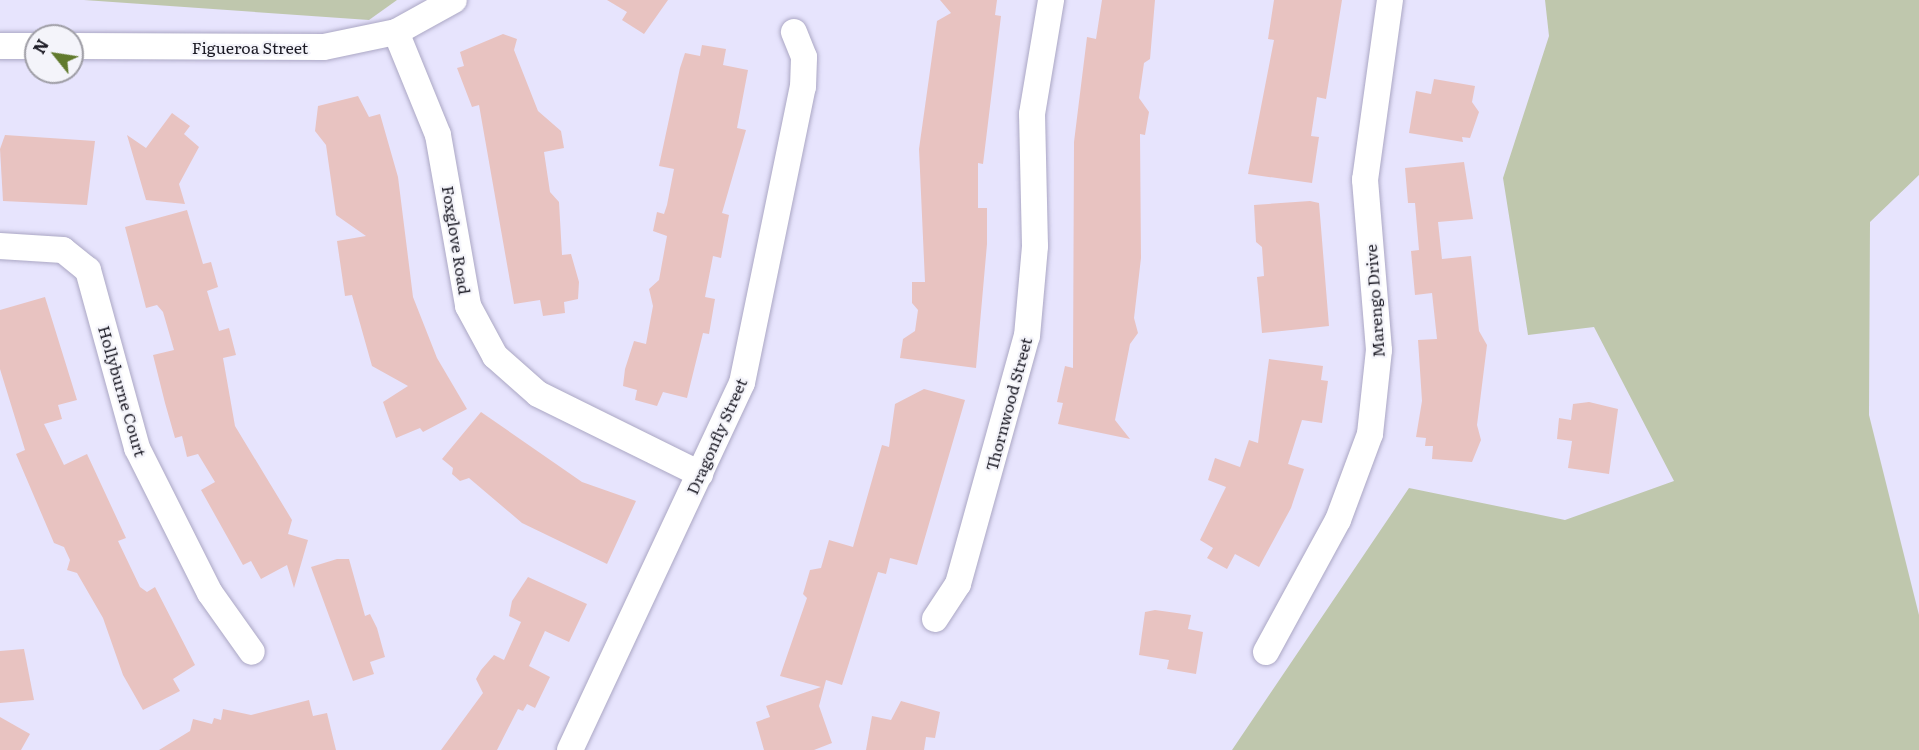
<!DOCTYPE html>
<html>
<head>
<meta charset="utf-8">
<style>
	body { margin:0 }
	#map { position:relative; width:1919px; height:750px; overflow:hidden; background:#e7e4fd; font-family:Literata,serif }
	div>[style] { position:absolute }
	.green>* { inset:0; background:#bfc7ad }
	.building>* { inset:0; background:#e8c3c1 }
	.roads { filter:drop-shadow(0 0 2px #aba7c4) drop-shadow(0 0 2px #aba7c4) }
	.minor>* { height:26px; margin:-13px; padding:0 13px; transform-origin:13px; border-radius:13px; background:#fff }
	span { translate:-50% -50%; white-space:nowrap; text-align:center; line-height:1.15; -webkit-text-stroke:4.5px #f4f4fa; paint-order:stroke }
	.street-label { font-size:16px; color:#1c1b25 }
	.north { position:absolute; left:24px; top:24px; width:60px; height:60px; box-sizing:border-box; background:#f4f4fa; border:2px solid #9e9da5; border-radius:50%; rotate:300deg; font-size:16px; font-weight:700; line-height:24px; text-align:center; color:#1c1b25 }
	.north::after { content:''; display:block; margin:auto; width:21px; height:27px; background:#617a2d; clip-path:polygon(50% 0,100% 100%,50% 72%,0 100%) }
</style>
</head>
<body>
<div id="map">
	<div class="green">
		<div style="clip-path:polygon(84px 0,397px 0,369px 20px)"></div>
		<div style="clip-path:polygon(1545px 0,1919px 0,1919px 175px,1870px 222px,1869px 415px,1919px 615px,1919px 750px,1232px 750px,1409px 488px,1565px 520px,1674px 481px,1594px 327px,1528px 335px,1503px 178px,1549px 36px)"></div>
	</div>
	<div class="building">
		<div style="clip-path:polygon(607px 0,668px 0,644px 34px,622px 20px,627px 12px)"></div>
		<div style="clip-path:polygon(940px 0,997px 0,995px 15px,1001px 16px,983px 164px,978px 163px,978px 208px,987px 208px,987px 244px,976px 368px,900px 358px,903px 339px,915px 331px,918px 310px,912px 303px,912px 282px,925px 282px,919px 149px,937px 21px,951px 13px)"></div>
		<div style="clip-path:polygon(1102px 0,1155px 0,1150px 59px,1144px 63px,1139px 98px,1149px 112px,1145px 135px,1140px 134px,1141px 258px,1134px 318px,1138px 333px,1130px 344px,1115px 420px,1130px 439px,1058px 424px,1063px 403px,1057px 402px,1065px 366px,1073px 368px,1074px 142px,1087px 37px,1096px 39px)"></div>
		<div style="clip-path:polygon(1274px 0,1342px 0,1326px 99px,1317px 97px,1311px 136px,1319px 137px,1312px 183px,1248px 174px,1274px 40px,1268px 39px)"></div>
		<div style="clip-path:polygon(503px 34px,517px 39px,514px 50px,538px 111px,561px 131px,564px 148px,544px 152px,550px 192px,559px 202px,562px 255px,571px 254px,579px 282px,578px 299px,564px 302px,565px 313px,543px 316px,540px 300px,514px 304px,479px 105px,472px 107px,457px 68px,464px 66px,460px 52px)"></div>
		<div style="clip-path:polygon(702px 45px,726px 49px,723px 65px,748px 70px,737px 128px,746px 130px,722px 213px,729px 215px,721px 258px,713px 256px,705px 297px,715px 299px,709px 334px,703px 333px,687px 398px,663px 392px,657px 406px,635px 400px,637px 390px,623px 386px,625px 369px,634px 341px,646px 344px,653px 306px,649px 289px,659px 280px,667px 236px,653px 231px,657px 212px,664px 214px,667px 205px,674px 169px,659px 166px,680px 68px,685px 53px,700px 56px)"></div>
		<div style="clip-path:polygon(1434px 79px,1475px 86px,1472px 102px,1479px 112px,1470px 138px,1462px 137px,1463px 142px,1409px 133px,1416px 91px,1431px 94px)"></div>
		<div style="clip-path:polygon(358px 96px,369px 117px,380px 114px,398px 177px,413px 297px,437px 358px,467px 409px,423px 432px,420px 428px,396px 438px,383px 402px,408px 386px,372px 366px,352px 295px,345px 296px,337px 241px,366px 236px,336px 215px,326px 145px,315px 131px,318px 106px)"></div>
		<div style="clip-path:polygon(172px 113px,190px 126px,184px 134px,199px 147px,179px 184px,185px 204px,146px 200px,127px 135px,146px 148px)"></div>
		<div style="clip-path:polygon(5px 135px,95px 141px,87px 205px,3px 201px,0 149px)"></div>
		<div style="clip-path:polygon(1464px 162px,1473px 219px,1438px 222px,1442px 259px,1471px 256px,1479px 331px,1487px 345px,1477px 425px,1481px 440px,1472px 462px,1432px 459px,1433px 446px,1425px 446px,1426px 438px,1416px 437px,1422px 401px,1418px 340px,1437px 339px,1432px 293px,1415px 295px,1411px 251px,1419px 250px,1415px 203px,1408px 203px,1405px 168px)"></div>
		<div style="clip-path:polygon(1310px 201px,1319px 203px,1329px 326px,1262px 333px,1257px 277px,1264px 276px,1262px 247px,1256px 242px,1254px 205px)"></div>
		<div style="clip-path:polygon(187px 210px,203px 264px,211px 262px,218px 287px,207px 291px,219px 331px,229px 328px,236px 355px,223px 358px,235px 426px,292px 520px,288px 534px,308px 540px,294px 588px,287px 565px,261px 579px,251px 561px,243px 565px,201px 490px,215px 482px,198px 454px,187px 457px,182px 436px,175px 438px,165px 403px,153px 355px,174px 350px,163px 312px,157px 305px,146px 308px,125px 227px)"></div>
		<div style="clip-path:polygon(45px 297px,77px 400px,58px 405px,62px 419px,44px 424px,64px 465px,87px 454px,126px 538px,118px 541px,140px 587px,147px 592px,155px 587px,195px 665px,173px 679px,180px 691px,143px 710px,123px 675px,103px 618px,77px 573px,67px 570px,70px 560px,64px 547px,54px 543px,16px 454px,25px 450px,0 369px,0 310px)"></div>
		<div style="clip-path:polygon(1269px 359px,1323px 366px,1321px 380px,1328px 381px,1322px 423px,1302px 420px,1288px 464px,1304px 469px,1291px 508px,1259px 567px,1235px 554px,1227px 569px,1207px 558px,1213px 548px,1200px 540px,1226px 487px,1208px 480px,1215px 458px,1240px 467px,1249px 440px,1258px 443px)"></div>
		<div style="clip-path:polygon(924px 389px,965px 400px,917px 565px,890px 558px,886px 574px,878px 572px,842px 685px,826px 680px,819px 706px,832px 743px,814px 750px,764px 750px,756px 722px,770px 717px,766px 706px,821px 687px,780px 676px,807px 598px,803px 594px,810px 570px,821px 568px,829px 540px,853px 547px,882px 445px,889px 447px,895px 404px)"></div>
		<div style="clip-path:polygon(1589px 402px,1618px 409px,1609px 474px,1568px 468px,1572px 441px,1557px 439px,1559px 418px,1571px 420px,1573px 404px)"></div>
		<div style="clip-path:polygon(481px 412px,582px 482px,636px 501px,607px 564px,522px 523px,469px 478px,460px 481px,452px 474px,453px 468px,442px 459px)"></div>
		<div style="clip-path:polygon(337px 559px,349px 559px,365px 616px,370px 614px,377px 628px,385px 657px,370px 662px,374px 674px,353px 681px,311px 567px)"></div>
		<div style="clip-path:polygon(528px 577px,587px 604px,569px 642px,545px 631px,529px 666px,550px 677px,535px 708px,527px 704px,523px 711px,518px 709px,497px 750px,441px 750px,483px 693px,476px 679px,481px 670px,494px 655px,504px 660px,521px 622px,509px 616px,512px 601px)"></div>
		<div style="clip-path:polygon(1155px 610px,1191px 615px,1188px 629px,1203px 632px,1196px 674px,1167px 669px,1169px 660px,1139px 655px,1145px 612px)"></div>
		<div style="clip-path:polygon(24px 649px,34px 700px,0 703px,0 651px)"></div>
		<div style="clip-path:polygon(309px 700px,313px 716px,327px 713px,336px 750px,159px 750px,190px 731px,193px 719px,212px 724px,214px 718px,221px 720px,223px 709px,251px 715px)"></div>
		<div style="clip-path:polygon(901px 701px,940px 712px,935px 738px,926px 737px,924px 750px,866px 750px,872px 716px,891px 720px)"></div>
		<div style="clip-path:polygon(0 717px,30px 734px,21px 750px,0 750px)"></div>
	</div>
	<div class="roads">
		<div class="minor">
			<div style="left:396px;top:32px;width:111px;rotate:67.8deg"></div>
			<div style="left:438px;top:135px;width:174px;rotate:80deg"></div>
			<div style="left:468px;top:306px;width:57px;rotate:61.6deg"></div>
			<div style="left:495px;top:356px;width:57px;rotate:41.5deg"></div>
			<div style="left:538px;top:394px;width:181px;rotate:26.3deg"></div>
			<div style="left:0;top:46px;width:36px"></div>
			<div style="left:72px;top:46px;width:252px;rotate:0.2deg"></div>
			<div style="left:324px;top:47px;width:74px;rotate:-11.8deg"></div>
			<div style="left:396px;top:32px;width:66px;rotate:-28.9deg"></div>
			<div style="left:0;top:246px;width:63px;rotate:3.6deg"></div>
			<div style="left:63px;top:250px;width:32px;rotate:39deg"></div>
			<div style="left:88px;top:270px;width:185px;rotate:74.6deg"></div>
			<div style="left:137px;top:448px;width:162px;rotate:63.3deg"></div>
			<div style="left:210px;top:593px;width:72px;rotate:54.6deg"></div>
			<div style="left:935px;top:619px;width:42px;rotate:-56.7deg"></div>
			<div style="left:958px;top:584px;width:257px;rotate:-74.5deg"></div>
			<div style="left:1027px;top:336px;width:90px;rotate:-84.9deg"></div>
			<div style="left:1035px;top:246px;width:132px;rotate:-91.3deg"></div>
			<div style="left:1032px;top:114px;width:116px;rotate:-80.5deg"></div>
			<div style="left:1266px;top:652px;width:150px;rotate:-61.4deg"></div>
			<div style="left:1338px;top:520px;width:92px;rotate:-69.6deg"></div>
			<div style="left:1370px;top:434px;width:84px;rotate:-83.9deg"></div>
			<div style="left:1379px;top:350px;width:171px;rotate:-94.7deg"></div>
			<div style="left:1365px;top:180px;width:182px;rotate:-82.1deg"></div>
			<div style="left:570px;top:750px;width:405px;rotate:-64.9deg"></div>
			<div style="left:742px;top:383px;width:302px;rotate:-78.4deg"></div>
			<div style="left:803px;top:87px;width:30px;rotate:-88deg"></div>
			<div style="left:804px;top:57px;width:27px;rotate:-112deg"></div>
		</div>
	</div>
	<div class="street-label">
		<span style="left:250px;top:47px">Figueroa Street</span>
		<span style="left:457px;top:240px;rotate:81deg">Foxglove Road</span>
		<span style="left:1374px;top:301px;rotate:-94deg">Marengo Drive</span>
		<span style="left:123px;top:391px;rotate:74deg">Hollyburne Court</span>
		<span style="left:1008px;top:404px;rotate:-75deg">Thornwood Street</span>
		<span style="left:716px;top:436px;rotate:-66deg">Dragonfly Street</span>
	</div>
	<div class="north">N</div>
</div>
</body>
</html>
